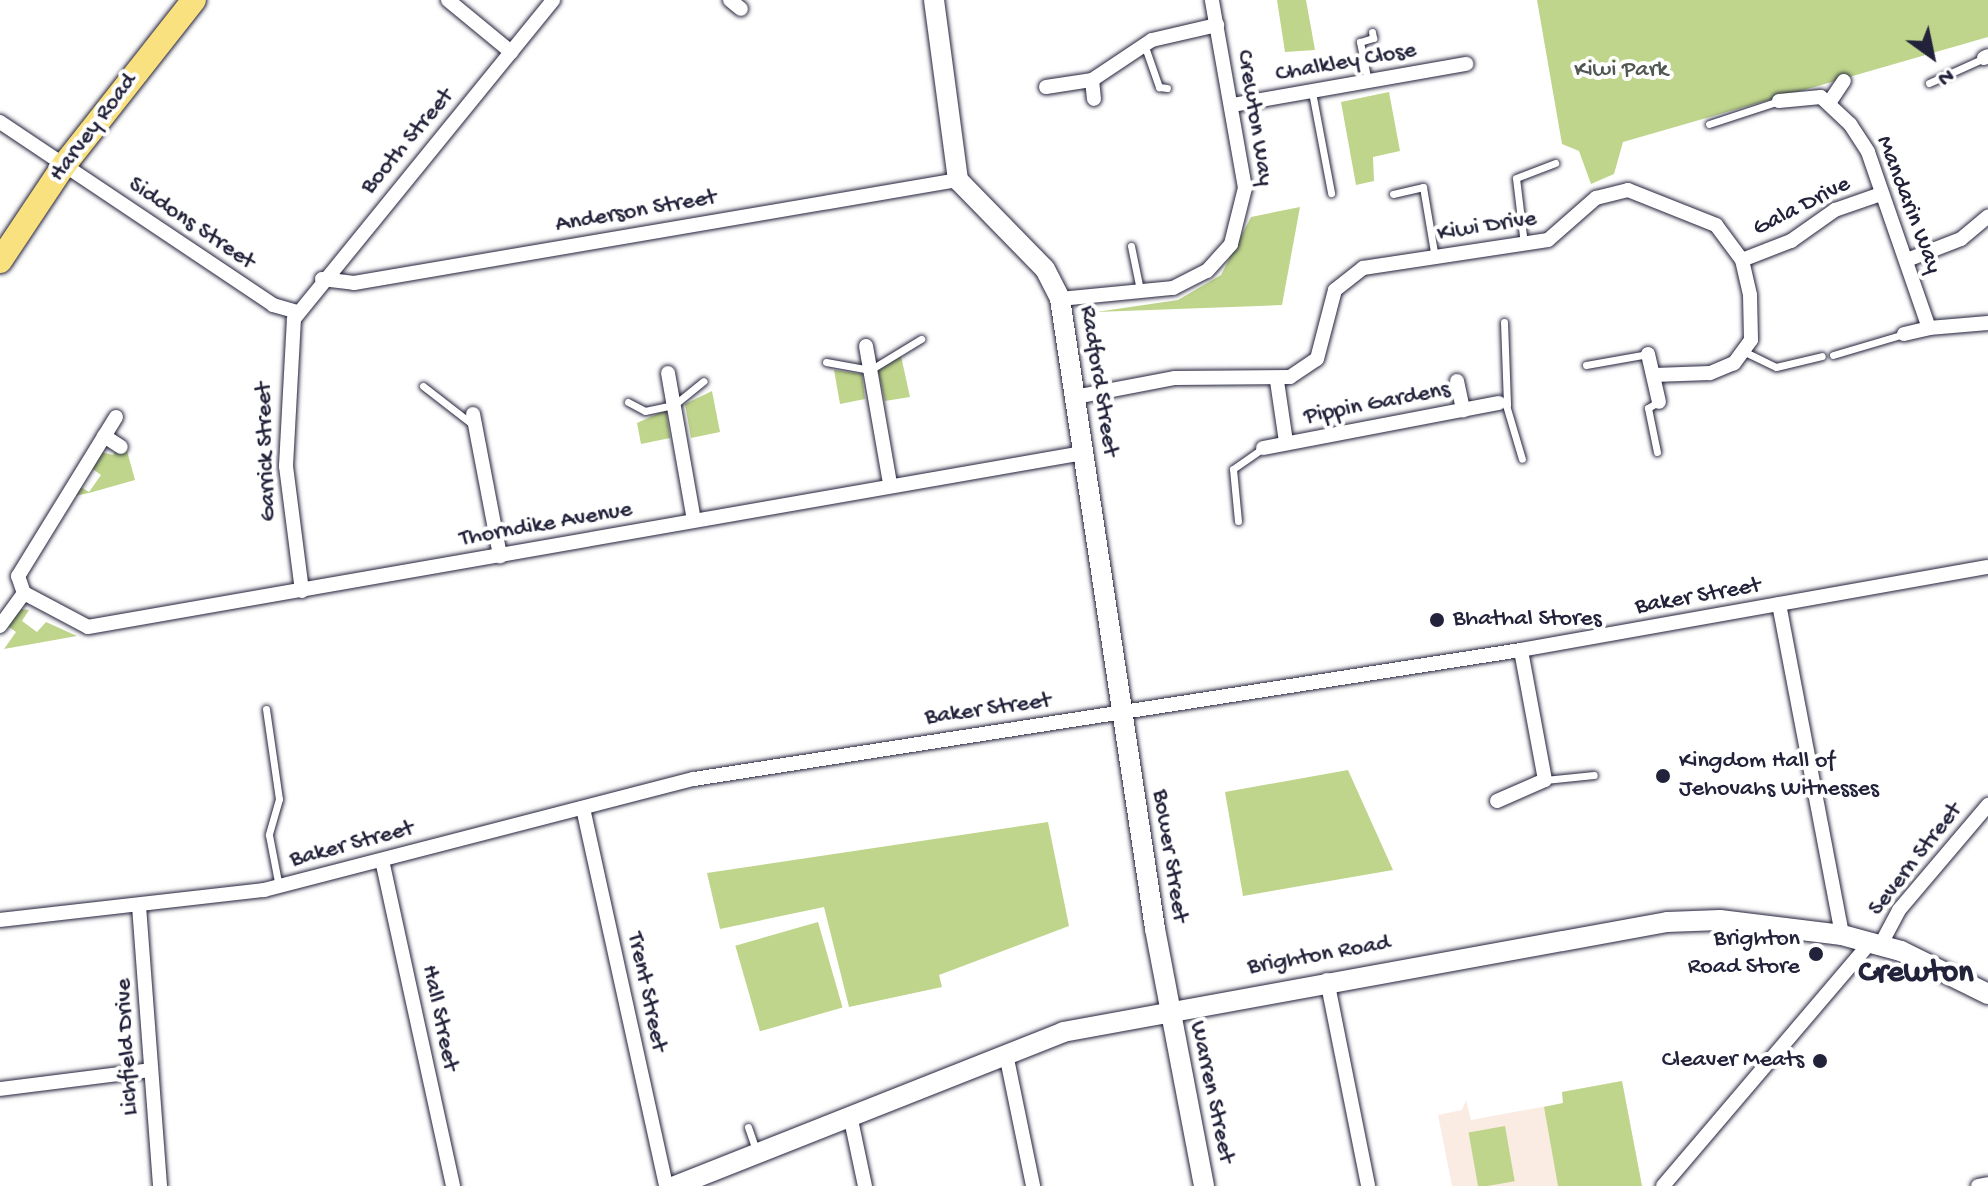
<!DOCTYPE html>
<html>
<head>
<meta charset="utf-8">
<style>
	body { margin:0 }
	#map { position:relative; width:1988px; height:1186px; overflow:hidden; background:#fff; font-family:"Gochi Hand",sans-serif }
	div>[style] { position:absolute }
	.built>* { inset:0; background:#fbece3 }
	.green>* { inset:0; background:#bfd58b; transform-origin:0 0 }
	.roads { filter:drop-shadow(0 0 2px #22223b) drop-shadow(0 0 2px #22223b) }
	.lane>* { height:7px; margin:-3.5px; padding:0 3.5px; transform-origin:3.5px; border-radius:3.5px; background:#fff }
	.street>* { height:14px; margin:-7px; padding:0 7px; transform-origin:7px; border-radius:7px; background:#fff }
	.secondary>* { height:20px; margin:-10px; padding:0 10px; transform-origin:10px; border-radius:10px; background:#fff }
	.highway>* { height:24px; margin:-12px; padding:0 12px; transform-origin:12px; border-radius:12px; background:#fae180 }
	.dots>* { width:22px; height:22px; translate:-50% -50%; box-sizing:border-box; border:4px solid #fff; border-radius:50% }
	span { translate:-50% -50%; white-space:nowrap; text-align:center; line-height:1.15; -webkit-text-stroke:8px #fff; paint-order:stroke }
	.street-label { font-size:24px; color:#22223b }
	.park-label { font-size:24px; color:#515853 }
	.poi-label { font-size:24px; color:#22223b }
	.left { translate:0 -50%; text-align:left }
	.right { translate:-100% -50%; text-align:right }
	.district-label { font-size:32px; color:#22223b; font-weight:700 }
	.north { position:absolute; left:1892px; top:16px; width:80px; height:80px; -webkit-text-stroke:6px #fff; paint-order:stroke; rotate:147deg; font-size:22px; font-weight:700; line-height:32px; text-align:center; color:#22223b }
	.north::after { content:''; display:block; margin:auto; width:28px; height:36px; background:#22223b; clip-path:polygon(50% 0,100% 100%,50% 72%,0 100%) }
</style>
</head>
<body>
<div id="map">
	<div class="built">
		<div style="clip-path:polygon(1622px 1081px,1642px 1186px,1452px 1186px,1438px 1115px,1462px 1110px,1466px 1100px,1471px 1120px,1563px 1103px,1562px 1092px)"></div>
	</div>
	<div class="green">
		<div style="clip-path:polygon(1277px 0,1306px 0,1315px 50px,1285px 52px)"></div>
		<div style="clip-path:polygon(1537px 0,1988px 0,1988px 37px,1623px 142px,1614px 174px,1591px 184px,1579px 151px,1562px 144px)"></div>
		<div style="clip-path:polygon(1389px 92px,1400px 151px,1373px 157px,1374px 181px,1356px 185px,1341px 102px)"></div>
		<div style="clip-path:polygon(1300px 207px,1282px 305px,1096px 312px,1178px 300px,1221px 275px,1251px 217px)"></div>
		<div style="clip-path:polygon(901px 356px,910px 397px,885px 401px,878px 371px)"></div>
		<div style="clip-path:polygon(834px 370px,862px 374px,865px 399px,840px 404px)"></div>
		<div style="clip-path:polygon(712px 391px,720px 432px,691px 438px,685px 404px)"></div>
		<div style="clip-path:polygon(666px 410px,670px 438px,641px 444px,637px 423px)"></div>
		<div style="clip-path:polygon(124px 440px,135px 480px,89px 493px,64px 498px,74px 483px,89px 492px,101px 475px,86px 464px,97px 451px,113px 455px)"></div>
		<div style="clip-path:polygon(21px 609px,29px 610px,22px 621px,37px 632px,46px 622px,77px 636px,4px 649px,16px 632px,5px 624px)"></div>
		<div style="clip-path:polygon(1348px 770px,1393px 870px,1243px 896px,1225px 792px)"></div>
		<div style="clip-path:polygon(1048px 822px,1069px 926px,939px 975px,942px 987px,849px 1007px,824px 907px,720px 929px,707px 873px)"></div>
		<div style="left:818px;top:922px;width:89px;height:86px;rotate:74deg"></div>
		<div style="clip-path:polygon(1622px 1081px,1642px 1186px,1558px 1186px,1544px 1107px,1563px 1103px,1562px 1092px)"></div>
		<div style="left:1505px;top:1126px;width:56px;height:37px;rotate:80deg"></div>
	</div>
	<div class="roads">
		<div class="lane">
			<div style="left:1144px;top:44px;width:46px;rotate:70.8deg"></div>
			<div style="left:1159px;top:87px;width:8px;rotate:7deg"></div>
			<div style="left:1368px;top:82px;width:41px;rotate:-101.3deg"></div>
			<div style="left:1360px;top:42px;width:14px;rotate:-17deg"></div>
			<div style="left:1373px;top:38px;width:6px;rotate:-99deg"></div>
			<div style="left:1929px;top:83px;width:60px;rotate:-24.4deg"></div>
			<div style="left:1312px;top:92px;width:103px;rotate:79.3deg"></div>
			<div style="left:1709px;top:124px;width:74px;rotate:-18.2deg"></div>
			<div style="left:1393px;top:194px;width:31px;rotate:-13deg"></div>
			<div style="left:1423px;top:187px;width:72px;rotate:80.4deg"></div>
			<div style="left:1524px;top:244px;width:66px;rotate:-96.9deg"></div>
			<div style="left:1516px;top:178px;width:42px;rotate:-21deg"></div>
			<div style="left:1131px;top:246px;width:45px;rotate:78.4deg"></div>
			<div style="left:1504px;top:322px;width:83px;rotate:87.9deg"></div>
			<div style="left:1745px;top:352px;width:34px;rotate:26deg"></div>
			<div style="left:1776px;top:367px;width:47px;rotate:-13.4deg"></div>
			<div style="left:1833px;top:355px;width:74px;rotate:-16.5deg"></div>
			<div style="left:826px;top:362px;width:45px;rotate:10.3deg"></div>
			<div style="left:870px;top:370px;width:60px;rotate:-31.3deg"></div>
			<div style="left:1586px;top:365px;width:63px;rotate:-10.1deg"></div>
			<div style="left:423px;top:386px;width:62px;rotate:37.8deg"></div>
			<div style="left:628px;top:402px;width:19px;rotate:28deg"></div>
			<div style="left:645px;top:411px;width:30px;rotate:-12deg"></div>
			<div style="left:674px;top:405px;width:38px;rotate:-39deg"></div>
			<div style="left:1506px;top:405px;width:56px;rotate:73.5deg"></div>
			<div style="left:1657px;top:452px;width:45px;rotate:-101.6deg"></div>
			<div style="left:1648px;top:408px;width:12px;rotate:-31deg"></div>
			<div style="left:1238px;top:521px;width:52px;rotate:-95.5deg"></div>
			<div style="left:1233px;top:469px;width:37px;rotate:-35deg"></div>
			<div style="left:266px;top:709px;width:91px;rotate:81.8deg"></div>
			<div style="left:279px;top:799px;width:37px;rotate:106deg"></div>
			<div style="left:269px;top:835px;width:53px;rotate:79.1deg"></div>
			<div style="left:1545px;top:780px;width:49px;rotate:-5.8deg"></div>
			<div style="left:748px;top:1127px;width:24px;rotate:71deg"></div>
		</div>
		<div class="street">
			<div style="left:448px;top:0;width:82px;rotate:39.5deg"></div>
			<div style="left:730px;top:0;width:14px;rotate:39deg"></div>
			<div style="left:1984px;top:58px;width:4px;rotate:-27deg"></div>
			<div style="left:1092px;top:80px;width:19px;rotate:84deg"></div>
			<div style="left:1046px;top:87px;width:47px;rotate:-8.7deg"></div>
			<div style="left:1092px;top:80px;width:72px;rotate:-33.7deg"></div>
			<div style="left:1152px;top:40px;width:67px;rotate:-13deg"></div>
			<div style="left:1831px;top:100px;width:23px;rotate:-56deg"></div>
			<div style="left:1779px;top:101px;width:42px;rotate:-5.4deg"></div>
			<div style="left:1821px;top:97px;width:40px;rotate:43deg"></div>
			<div style="left:1850px;top:124px;width:33px;rotate:57deg"></div>
			<div style="left:1868px;top:152px;width:186px;rotate:70.9deg"></div>
			<div style="left:1929px;top:328px;width:59px;rotate:-4.8deg"></div>
			<div style="left:1233px;top:105px;width:237px;rotate:-10deg"></div>
			<div style="left:0;top:122px;width:329px;rotate:33.8deg"></div>
			<div style="left:273px;top:305px;width:25px;rotate:16deg"></div>
			<div style="left:1742px;top:260px;width:53px;rotate:-21.2deg"></div>
			<div style="left:1791px;top:241px;width:54px;rotate:-35.2deg"></div>
			<div style="left:1835px;top:210px;width:49px;rotate:-19.2deg"></div>
			<div style="left:1907px;top:260px;width:58px;rotate:-21.3deg"></div>
			<div style="left:1961px;top:239px;width:35px;rotate:-40deg"></div>
			<div style="left:322px;top:279px;width:32px;rotate:7deg"></div>
			<div style="left:354px;top:283px;width:613px;rotate:-9.68deg"></div>
			<div style="left:1060px;top:299px;width:114px;rotate:-5.6deg"></div>
			<div style="left:1173px;top:288px;width:38px;rotate:-27deg"></div>
			<div style="left:1207px;top:271px;width:36px;rotate:-48deg"></div>
			<div style="left:1231px;top:244px;width:58px;rotate:-76deg"></div>
			<div style="left:1245px;top:188px;width:191px;rotate:-100deg"></div>
			<div style="left:1904px;top:334px;width:26px;rotate:-13deg"></div>
			<div style="left:866px;top:346px;width:140px;rotate:80.1deg"></div>
			<div style="left:1648px;top:354px;width:49px;rotate:77.1deg"></div>
			<div style="left:668px;top:373px;width:149px;rotate:80deg"></div>
			<div style="left:1277px;top:381px;width:62px;rotate:81.6deg"></div>
			<div style="left:1457px;top:381px;width:30px;rotate:78deg"></div>
			<div style="left:1075px;top:397px;width:102px;rotate:-10.8deg"></div>
			<div style="left:1175px;top:378px;width:115px;rotate:-0.5deg"></div>
			<div style="left:1290px;top:377px;width:32px;rotate:-34deg"></div>
			<div style="left:1317px;top:359px;width:71px;rotate:-75.4deg"></div>
			<div style="left:1335px;top:290px;width:36px;rotate:-38deg"></div>
			<div style="left:1363px;top:268px;width:187px;rotate:-8.6deg"></div>
			<div style="left:1548px;top:240px;width:64px;rotate:-41.2deg"></div>
			<div style="left:1596px;top:198px;width:33px;rotate:-14deg"></div>
			<div style="left:1628px;top:190px;width:95px;rotate:21.7deg"></div>
			<div style="left:1716px;top:225px;width:44px;rotate:53.4deg"></div>
			<div style="left:1742px;top:260px;width:36px;rotate:77deg"></div>
			<div style="left:1750px;top:295px;width:45px;rotate:88.7deg"></div>
			<div style="left:1751px;top:340px;width:29px;rotate:126deg"></div>
			<div style="left:1734px;top:363px;width:26px;rotate:157deg"></div>
			<div style="left:1710px;top:373px;width:56px;rotate:178deg"></div>
			<div style="left:473px;top:414px;width:145px;rotate:79.2deg"></div>
			<div style="left:116px;top:417px;width:187px;rotate:121.6deg"></div>
			<div style="left:18px;top:576px;width:18px;rotate:71deg"></div>
			<div style="left:24px;top:593px;width:72px;rotate:28deg"></div>
			<div style="left:88px;top:627px;width:1010px;rotate:-9.92deg"></div>
			<div style="left:104px;top:436px;width:20px;rotate:33deg"></div>
			<div style="left:1263px;top:448px;width:240px;rotate:-10.8deg"></div>
			<div style="left:302px;top:591px;width:126px;rotate:-97.3deg"></div>
			<div style="left:286px;top:466px;width:147px;rotate:-86.9deg"></div>
			<div style="left:294px;top:319px;width:411px;rotate:-50.9deg"></div>
			<div style="left:1779px;top:604px;width:337px;rotate:79.2deg"></div>
			<div style="left:0;top:626px;width:41px;rotate:-54deg"></div>
			<div style="left:1497px;top:801px;width:52px;rotate:-23.6deg"></div>
			<div style="left:1545px;top:780px;width:132px;rotate:-100.5deg"></div>
			<div style="left:583px;top:808px;width:387px;rotate:77.6deg"></div>
			<div style="left:382px;top:860px;width:334px;rotate:77.7deg"></div>
			<div style="left:139px;top:906px;width:281px;rotate:85.7deg"></div>
			<div style="left:0;top:920px;width:266px;rotate:-6.5deg"></div>
			<div style="left:264px;top:890px;width:444px;rotate:-14.5deg"></div>
			<div style="left:694px;top:779px;width:837px;rotate:-8.87deg"></div>
			<div style="left:1521px;top:650px;width:474px;rotate:-10.1deg"></div>
			<div style="left:1881px;top:944px;width:38px;rotate:-62deg"></div>
			<div style="left:1899px;top:910px;width:138px;rotate:-49.7deg"></div>
			<div style="left:1327px;top:980px;width:210px;rotate:78.7deg"></div>
			<div style="left:1006px;top:1054px;width:135px;rotate:78.4deg"></div>
			<div style="left:0;top:1089px;width:152px;rotate:-7.2deg"></div>
			<div style="left:850px;top:1115px;width:73px;rotate:78.1deg"></div>
			<div style="left:1663px;top:1186px;width:321px;rotate:-49.6deg"></div>
			<div style="left:1978px;top:1186px;width:10px;rotate:-11deg"></div>
		</div>
		<div class="secondary">
			<div style="left:934px;top:0;width:182px;rotate:82.4deg"></div>
			<div style="left:958px;top:180px;width:124px;rotate:45.7deg"></div>
			<div style="left:1045px;top:269px;width:34px;rotate:63deg"></div>
			<div style="left:1060px;top:299px;width:637px;rotate:81.42deg"></div>
			<div style="left:1155px;top:929px;width:262px;rotate:79.2deg"></div>
			<div style="left:675px;top:1186px;width:417px;rotate:-21.6deg"></div>
			<div style="left:1063px;top:1032px;width:614px;rotate:-10.32deg"></div>
			<div style="left:1667px;top:922px;width:53px;rotate:-2.2deg"></div>
			<div style="left:1720px;top:920px;width:123px;rotate:7deg"></div>
			<div style="left:1842px;top:935px;width:61px;rotate:15.2deg"></div>
			<div style="left:1901px;top:951px;width:97px;rotate:26.3deg"></div>
		</div>
		<div class="highway">
			<div style="left:0;top:261px;width:115px;rotate:-56.3deg"></div>
			<div style="left:64px;top:165px;width:210px;rotate:-51.8deg"></div>
		</div>
	</div>
	<div class="dots">
		<div style="left:1437px;top:620px;background:#22223b"></div>
		<div style="left:1663px;top:776px;background:#22223b"></div>
		<div style="left:1816px;top:954px;background:#22223b"></div>
		<div style="left:1820px;top:1061px;background:#22223b"></div>
	</div>
	<div class="street-label">
		<span style="left:1346px;top:63px;rotate:-10deg">Chalkley Close</span>
		<span style="left:1254px;top:118px;rotate:81deg">Crewton Way</span>
		<span style="left:94px;top:128px;rotate:-53deg">Harvey Road</span>
		<span style="left:408px;top:142px;rotate:-50deg">Booth Street</span>
		<span style="left:1908px;top:205px;rotate:69deg">Mandarin Way</span>
		<span style="left:1802px;top:207px;rotate:-27deg">Gala Drive</span>
		<span style="left:636px;top:212px;rotate:-10deg">Anderson Street</span>
		<span style="left:191px;top:224px;rotate:34deg">Siddons Street</span>
		<span style="left:1487px;top:227px;rotate:-9deg">Kiwi Drive</span>
		<span style="left:1098px;top:381px;rotate:81deg">Radford Street</span>
		<span style="left:1377px;top:404px;rotate:-11deg">Pippin Gardens</span>
		<span style="left:267px;top:452px;rotate:-92deg">Garrick Street</span>
		<span style="left:546px;top:525px;rotate:-10deg">Thorndike Avenue</span>
		<span style="left:1698px;top:597px;rotate:-10deg">Baker Street</span>
		<span style="left:988px;top:710px;rotate:-8deg">Baker Street</span>
		<span style="left:352px;top:845px;rotate:-15deg">Baker Street</span>
		<span style="left:1169px;top:856px;rotate:81deg">Bower Street</span>
		<span style="left:1916px;top:860px;rotate:-52deg">Severn Street</span>
		<span style="left:1319px;top:956px;rotate:-10deg">Brighton Road</span>
		<span style="left:646px;top:992px;rotate:78deg">Trent Street</span>
		<span style="left:439px;top:1018px;rotate:78deg">Hall Street</span>
		<span style="left:128px;top:1047px;rotate:-93deg">Lichfield Drive</span>
		<span style="left:1211px;top:1092px;rotate:78deg">Warren Street</span>
	</div>
	<div class="park-label">
		<span style="left:1621px;top:71px">Kiwi Park</span>
	</div>
	<div class="poi-label">
		<span class="left" style="left:1453px;top:620px">Bhathal Stores</span>
		<span class="left" style="left:1679px;top:776px">Kingdom Hall of<br>Jehovahs Witnesses</span>
		<span class="right" style="left:1800px;top:954px">Brighton<br>Road Store</span>
		<span class="right" style="left:1804px;top:1061px">Cleaver Meats</span>
	</div>
	<div class="district-label">
		<span style="left:1916px;top:974px">Crewton</span>
	</div>
	<div class="north">N</div>
</div>
</body>
</html>
